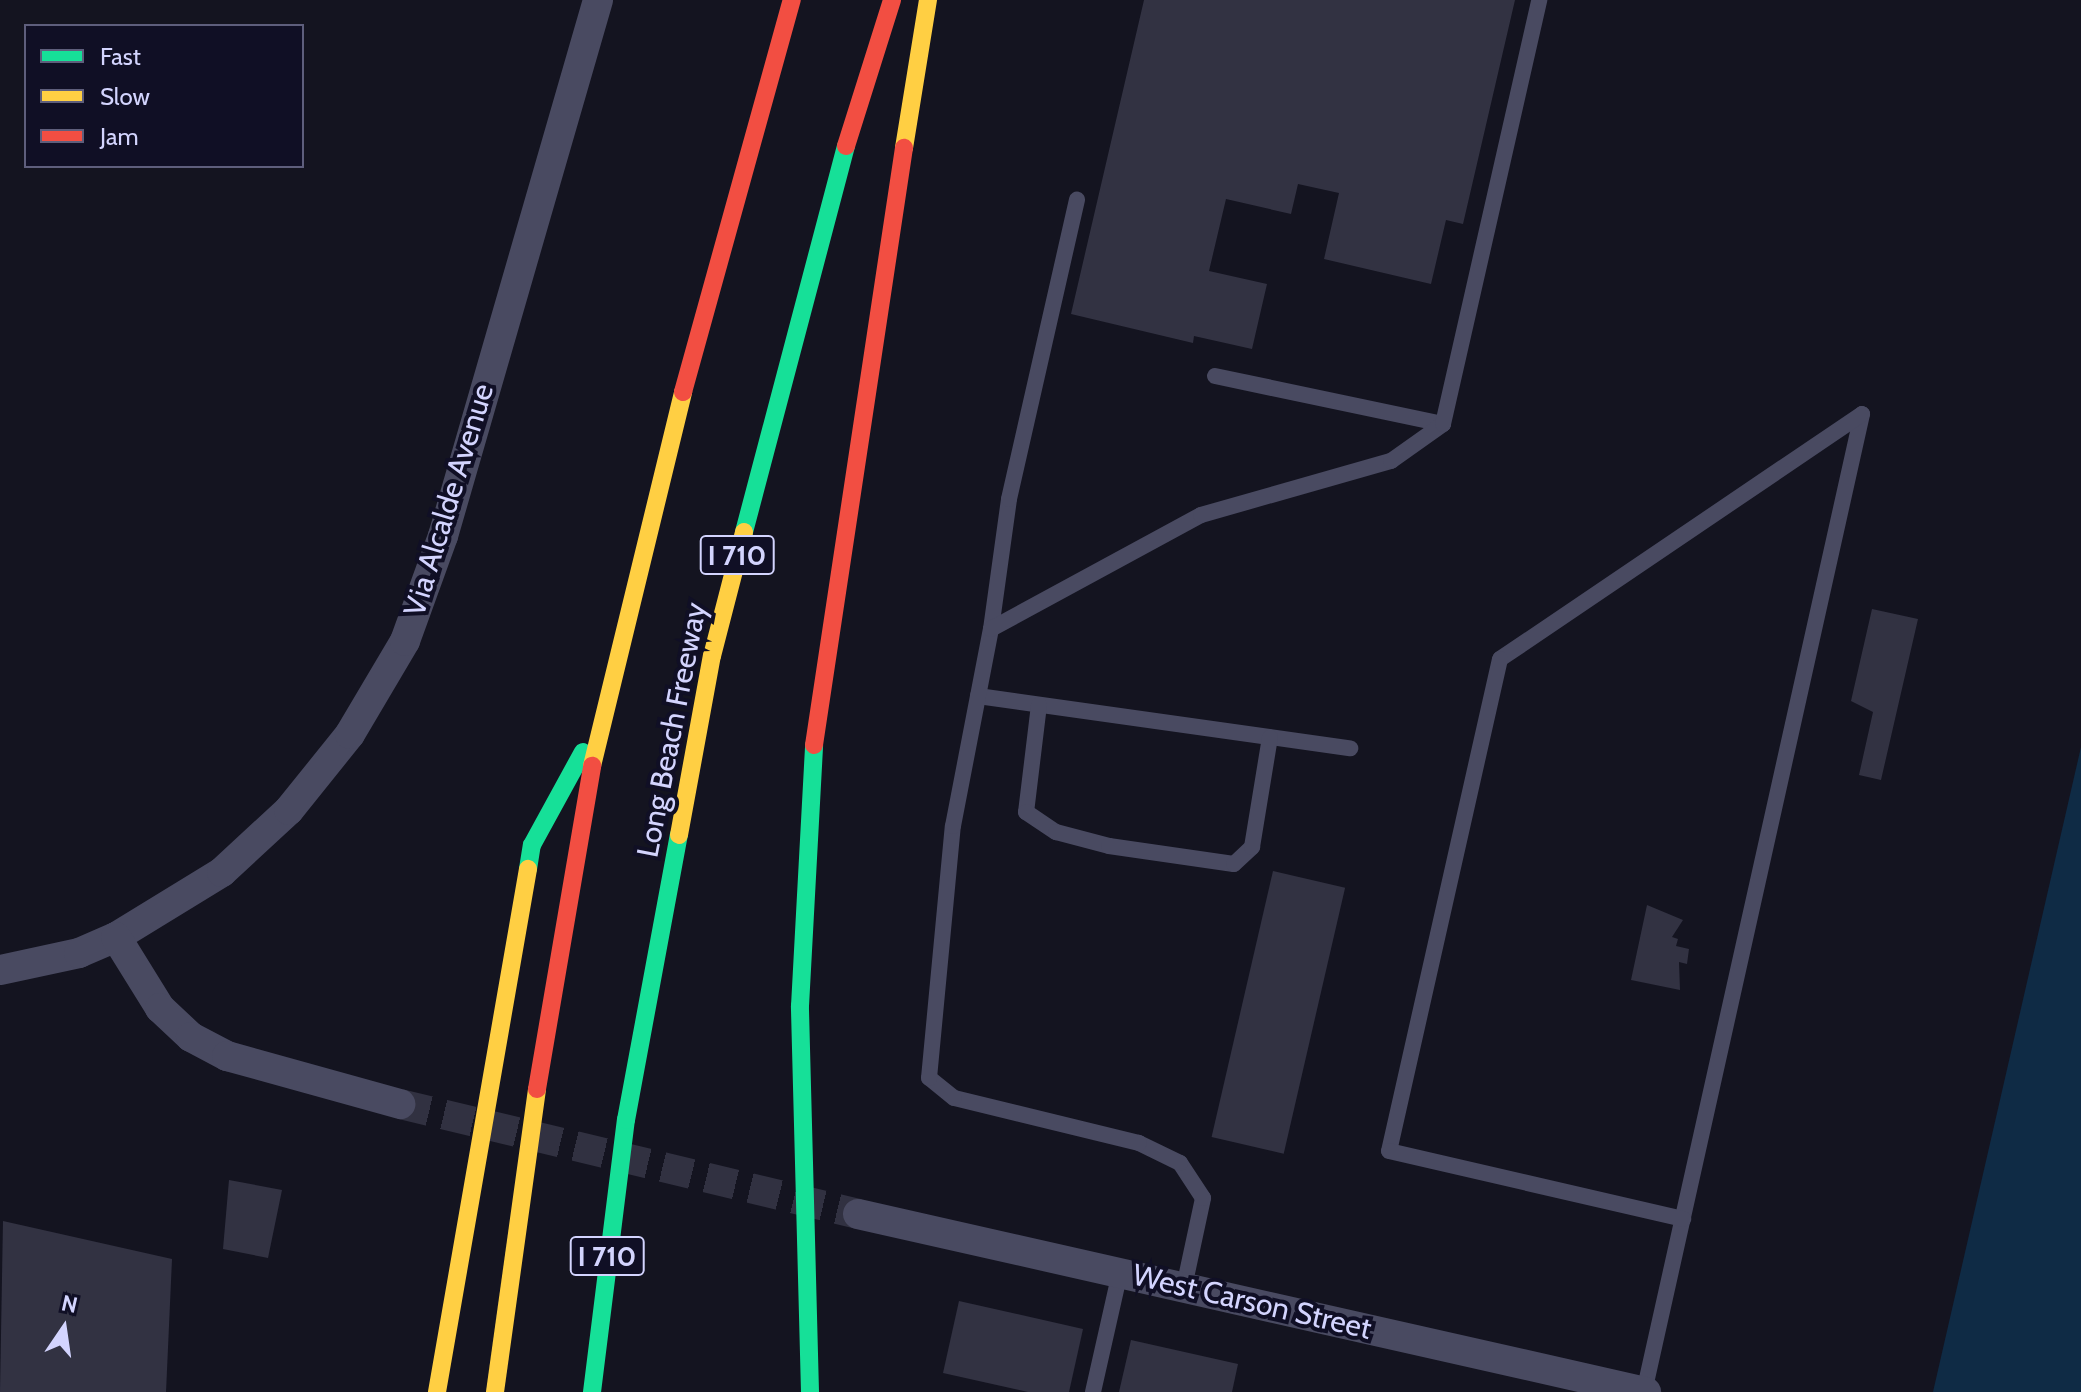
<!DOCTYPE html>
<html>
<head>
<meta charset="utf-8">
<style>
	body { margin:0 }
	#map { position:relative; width:2081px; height:1392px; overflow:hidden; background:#141420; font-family:Cabin,sans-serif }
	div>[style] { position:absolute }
	.water>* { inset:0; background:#0f2b45 }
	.building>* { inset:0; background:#323242; transform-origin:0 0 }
	.street-tunnel>* { height:30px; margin-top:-15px; transform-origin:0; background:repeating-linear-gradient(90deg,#313141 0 30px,transparent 0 45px) }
	.lane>* { height:16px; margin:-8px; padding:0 8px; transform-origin:8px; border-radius:8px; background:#494a61 }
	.street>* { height:30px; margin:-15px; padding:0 15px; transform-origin:15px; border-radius:15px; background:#494a61 }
	.fast>* { height:18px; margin:-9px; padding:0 9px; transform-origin:9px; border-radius:9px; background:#16e098 }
	.slow>* { height:18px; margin:-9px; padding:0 9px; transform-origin:9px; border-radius:9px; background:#ffcf43 }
	.jam>* { height:18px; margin:-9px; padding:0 9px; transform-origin:9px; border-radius:9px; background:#f24e42 }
	span { translate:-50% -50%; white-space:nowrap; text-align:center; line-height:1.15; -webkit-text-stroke:8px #100f25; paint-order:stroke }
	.shield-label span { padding:2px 6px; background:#100f25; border:2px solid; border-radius:6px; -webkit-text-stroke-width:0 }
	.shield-label { font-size:28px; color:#d3d4fe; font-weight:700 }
	.street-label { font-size:30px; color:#d3d4fe }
	.legend { position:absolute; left:24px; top:24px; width:280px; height:144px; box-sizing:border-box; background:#100f25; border:2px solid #5e5e7c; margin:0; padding:10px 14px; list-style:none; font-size:24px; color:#d3d4fe }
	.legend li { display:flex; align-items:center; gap:16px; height:40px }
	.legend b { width:40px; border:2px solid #5e5e7c }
	.north { position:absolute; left:24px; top:1288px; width:80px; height:80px; -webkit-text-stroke:6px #100f25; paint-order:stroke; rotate:13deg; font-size:22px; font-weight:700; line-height:32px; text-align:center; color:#d3d4fe }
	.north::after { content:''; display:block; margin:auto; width:28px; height:36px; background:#d3d4fe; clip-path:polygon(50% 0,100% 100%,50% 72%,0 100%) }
</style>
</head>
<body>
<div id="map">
	<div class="water">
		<div style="clip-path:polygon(2081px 747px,2081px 1392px,1933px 1392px)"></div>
	</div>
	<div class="building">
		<div style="clip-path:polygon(1144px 0,1515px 0,1463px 224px,1446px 220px,1431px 284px,1324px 259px,1339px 193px,1298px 184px,1291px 214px,1226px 199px,1209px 271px,1267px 284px,1252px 349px,1194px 336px,1193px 343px,1071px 314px)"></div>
		<div style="clip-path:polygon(1872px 609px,1918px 619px,1881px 780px,1859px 775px,1873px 712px,1851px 701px)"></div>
		<div style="left:1273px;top:871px;width:74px;height:273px;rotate:13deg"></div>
		<div style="clip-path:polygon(1647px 905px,1683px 920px,1672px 937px,1678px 939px,1676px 946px,1689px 949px,1687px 964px,1679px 962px,1680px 990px,1631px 980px)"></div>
		<div style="clip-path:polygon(229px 1180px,282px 1190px,268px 1258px,223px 1249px)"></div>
		<div style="clip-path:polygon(3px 1221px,172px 1259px,166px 1392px,0 1392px)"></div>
		<div style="clip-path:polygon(959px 1301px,1083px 1329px,1069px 1392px,1028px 1392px,943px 1373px)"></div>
		<div style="clip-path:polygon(1131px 1340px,1238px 1364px,1232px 1392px,1119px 1392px)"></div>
	</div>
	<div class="street-tunnel">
		<div style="left:400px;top:1104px;width:471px;rotate:13.5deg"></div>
	</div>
	<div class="lane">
		<div style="left:1215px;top:376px;width:233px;rotate:11.9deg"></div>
		<div style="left:991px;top:629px;width:131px;rotate:-82.1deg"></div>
		<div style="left:1009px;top:499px;width:307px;rotate:-77.2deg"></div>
		<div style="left:978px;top:696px;width:376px;rotate:8deg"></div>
		<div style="left:1039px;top:705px;width:108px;rotate:96.9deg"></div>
		<div style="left:1026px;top:812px;width:36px;rotate:34deg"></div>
		<div style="left:1056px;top:832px;width:55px;rotate:14.8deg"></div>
		<div style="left:1109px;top:846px;width:126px;rotate:8.2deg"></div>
		<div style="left:1234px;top:864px;width:25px;rotate:-43deg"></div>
		<div style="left:1252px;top:847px;width:111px;rotate:-80.7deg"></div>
		<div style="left:1184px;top:1287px;width:91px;rotate:-77.9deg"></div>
		<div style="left:1203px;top:1198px;width:42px;rotate:-123.3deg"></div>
		<div style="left:1180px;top:1163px;width:46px;rotate:-154deg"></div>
		<div style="left:1139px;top:1143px;width:190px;rotate:-166.3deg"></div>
		<div style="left:954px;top:1098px;width:32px;rotate:-141deg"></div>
		<div style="left:929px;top:1078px;width:253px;rotate:-84.6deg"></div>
		<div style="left:953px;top:826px;width:201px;rotate:-79.1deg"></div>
		<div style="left:991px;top:629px;width:239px;rotate:-28.5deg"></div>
		<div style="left:1201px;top:515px;width:198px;rotate:-15.9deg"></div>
		<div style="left:1391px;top:461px;width:64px;rotate:-35.4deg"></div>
		<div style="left:1443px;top:424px;width:435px;rotate:-77.2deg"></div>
		<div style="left:1093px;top:1392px;width:123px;rotate:-77.3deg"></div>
		<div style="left:1644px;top:1392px;width:1002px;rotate:-77.43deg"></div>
		<div style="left:1862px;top:414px;width:437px;rotate:145.9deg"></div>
		<div style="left:1500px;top:659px;width:504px;rotate:102.71deg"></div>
		<div style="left:1389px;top:1151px;width:302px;rotate:13deg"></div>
	</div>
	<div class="street">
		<div style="left:116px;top:937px;width:124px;rotate:-31.5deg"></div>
		<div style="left:222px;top:872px;width:91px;rotate:-42.8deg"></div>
		<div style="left:289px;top:810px;width:97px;rotate:-51.2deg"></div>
		<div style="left:350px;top:734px;width:108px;rotate:-59.4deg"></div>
		<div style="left:405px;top:641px;width:112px;rotate:-70.1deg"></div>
		<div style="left:443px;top:536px;width:558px;rotate:-73.87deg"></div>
		<div style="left:0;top:970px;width:81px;rotate:-12.1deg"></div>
		<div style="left:79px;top:953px;width:40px;rotate:-23.4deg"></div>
		<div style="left:116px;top:937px;width:84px;rotate:58.2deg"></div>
		<div style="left:160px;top:1008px;width:42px;rotate:43.1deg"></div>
		<div style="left:191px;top:1037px;width:41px;rotate:27.8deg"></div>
		<div style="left:227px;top:1056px;width:180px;rotate:15.5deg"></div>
		<div style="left:858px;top:1214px;width:808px;rotate:12.73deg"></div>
	</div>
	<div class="fast">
		<div style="left:744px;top:532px;width:399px;rotate:-75.2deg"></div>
		<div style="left:528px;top:869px;width:24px;rotate:-81deg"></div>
		<div style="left:532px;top:845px;width:106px;rotate:-61.3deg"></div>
		<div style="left:592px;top:1392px;width:274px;rotate:-82.9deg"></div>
		<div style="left:626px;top:1120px;width:290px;rotate:-79.5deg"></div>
		<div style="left:810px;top:1392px;width:386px;rotate:-91.5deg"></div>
		<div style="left:800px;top:1006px;width:261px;rotate:-86.9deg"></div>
	</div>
	<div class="slow">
		<div style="left:904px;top:148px;width:150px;rotate:-80.8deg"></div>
		<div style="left:592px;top:766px;width:385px;rotate:-76.3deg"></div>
		<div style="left:679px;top:835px;width:182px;rotate:-79.6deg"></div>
		<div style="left:712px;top:656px;width:128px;rotate:-75.5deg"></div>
		<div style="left:437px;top:1392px;width:531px;rotate:-80.13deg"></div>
		<div style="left:495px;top:1392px;width:306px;rotate:-82.1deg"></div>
	</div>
	<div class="jam">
		<div style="left:846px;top:146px;width:153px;rotate:-72.5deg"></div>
		<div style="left:683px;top:392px;width:407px;rotate:-74.5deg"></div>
		<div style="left:814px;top:745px;width:604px;rotate:-81.43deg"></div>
		<div style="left:537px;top:1089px;width:328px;rotate:-80.3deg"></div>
	</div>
	<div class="shield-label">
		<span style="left:737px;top:555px">I 710</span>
		<span style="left:607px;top:1256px">I 710</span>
	</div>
	<div class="street-label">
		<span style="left:449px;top:500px;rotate:-73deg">Via Alcalde Avenue</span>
		<span style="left:672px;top:730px;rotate:-79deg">Long Beach Freeway</span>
		<span style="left:1252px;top:1302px;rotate:13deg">West Carson Street</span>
	</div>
	<ul class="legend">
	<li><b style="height:10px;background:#16e098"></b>Fast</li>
	<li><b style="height:10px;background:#ffcf43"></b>Slow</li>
	<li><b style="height:10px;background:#f24e42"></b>Jam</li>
	</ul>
	<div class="north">N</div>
</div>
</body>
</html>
